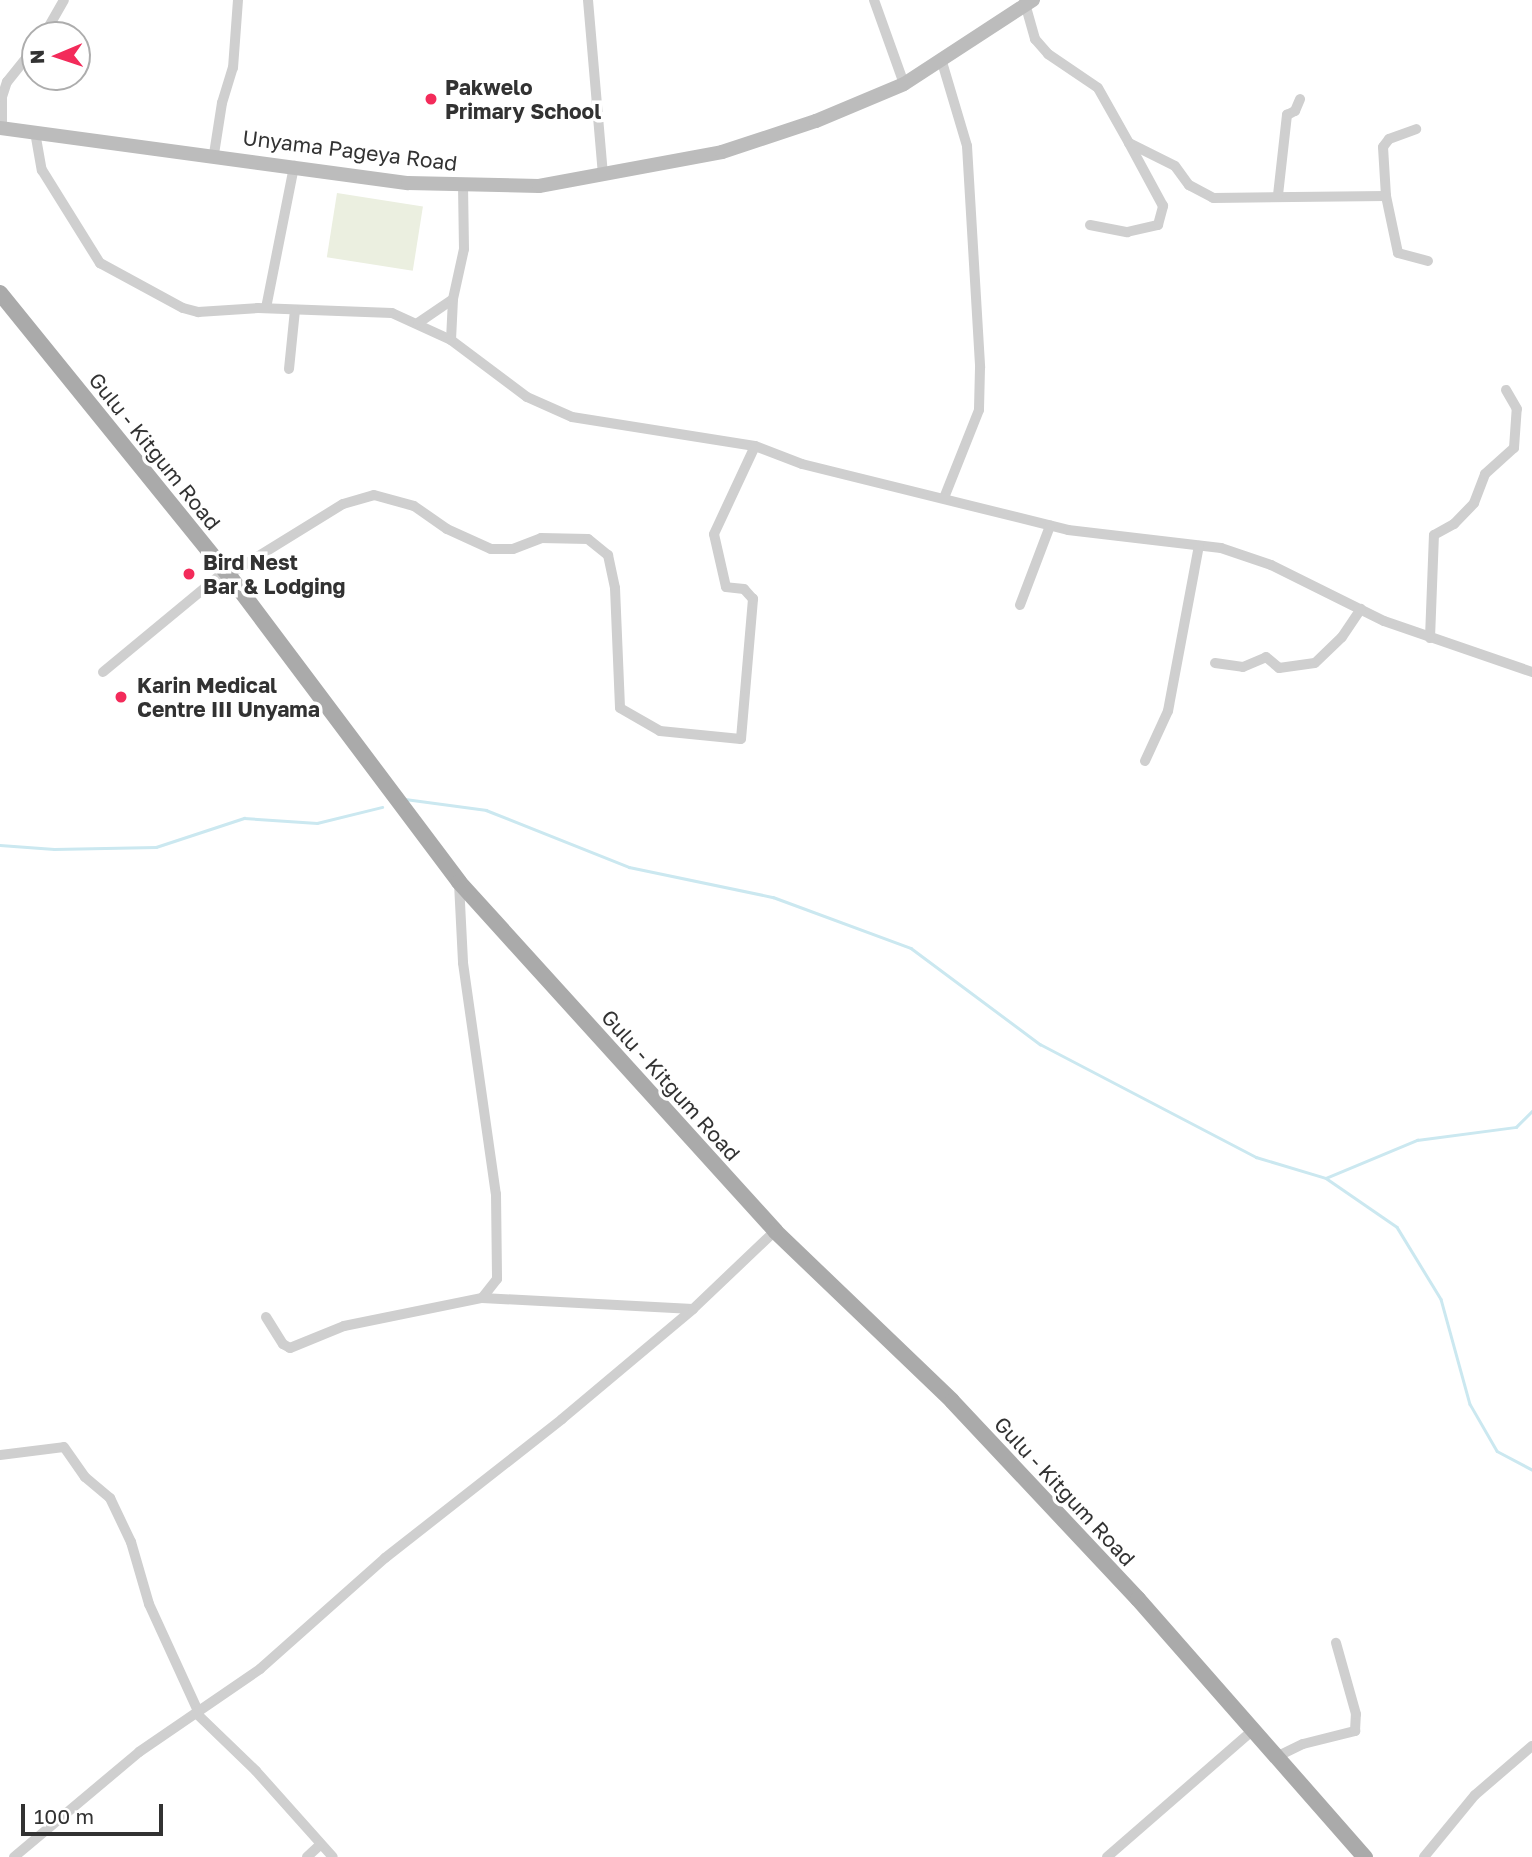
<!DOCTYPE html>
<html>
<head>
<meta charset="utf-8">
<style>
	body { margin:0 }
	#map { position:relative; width:1532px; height:1857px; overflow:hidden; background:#fff; font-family:"Golos Text",sans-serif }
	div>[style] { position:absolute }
	.green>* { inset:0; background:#ebefe0; transform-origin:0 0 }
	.stream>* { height:2.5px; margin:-1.25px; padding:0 1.25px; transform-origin:1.25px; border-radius:1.25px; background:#cbe8f0 }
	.street>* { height:10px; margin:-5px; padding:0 5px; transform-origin:5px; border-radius:5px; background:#cfcfcf }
	.secondary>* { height:14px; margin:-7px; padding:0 7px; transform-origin:7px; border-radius:7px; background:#bcbcbc }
	.primary>* { height:16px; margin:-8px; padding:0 8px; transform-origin:8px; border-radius:8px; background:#aaa }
	.dots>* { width:19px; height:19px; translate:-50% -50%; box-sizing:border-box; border:4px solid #fff; border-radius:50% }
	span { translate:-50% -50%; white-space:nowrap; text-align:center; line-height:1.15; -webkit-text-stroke:7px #fff; paint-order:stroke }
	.poi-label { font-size:21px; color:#323232; font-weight:700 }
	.left { translate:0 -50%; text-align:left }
	.street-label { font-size:21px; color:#323232 }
	.north { position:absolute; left:21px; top:21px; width:70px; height:70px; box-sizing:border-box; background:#fff; border:2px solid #adadad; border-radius:50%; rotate:268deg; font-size:19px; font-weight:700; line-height:28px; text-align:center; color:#323232 }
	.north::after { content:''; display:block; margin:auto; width:24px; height:32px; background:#f32b5a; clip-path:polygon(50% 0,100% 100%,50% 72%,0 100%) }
	.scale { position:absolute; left:21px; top:1804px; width:142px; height:32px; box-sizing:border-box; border:4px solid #323232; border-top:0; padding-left:9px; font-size:21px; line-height:24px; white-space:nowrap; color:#323232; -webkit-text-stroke:5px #fff; paint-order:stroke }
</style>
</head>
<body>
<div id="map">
	<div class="green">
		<div style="left:337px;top:193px;width:87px;height:65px;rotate:9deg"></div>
	</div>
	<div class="stream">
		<div style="left:405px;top:799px;width:82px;rotate:7.7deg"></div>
		<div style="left:486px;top:810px;width:154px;rotate:21.7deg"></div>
		<div style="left:629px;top:867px;width:147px;rotate:11.8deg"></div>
		<div style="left:773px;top:897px;width:147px;rotate:20.3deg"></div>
		<div style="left:911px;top:948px;width:161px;rotate:36.7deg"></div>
		<div style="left:1040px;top:1044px;width:244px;rotate:27.6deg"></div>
		<div style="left:1256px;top:1157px;width:73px;rotate:16.7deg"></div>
		<div style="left:1326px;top:1178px;width:99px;rotate:-22.7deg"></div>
		<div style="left:1417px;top:1140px;width:100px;rotate:-7.5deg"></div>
		<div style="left:1516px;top:1127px;width:23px;rotate:-45deg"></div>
		<div style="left:0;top:845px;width:54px;rotate:4.2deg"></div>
		<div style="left:54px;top:849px;width:102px;rotate:-1.1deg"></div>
		<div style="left:156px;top:847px;width:93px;rotate:-18.2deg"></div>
		<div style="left:244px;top:818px;width:73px;rotate:3.9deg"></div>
		<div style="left:317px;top:823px;width:67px;rotate:-13.8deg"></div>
		<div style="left:1326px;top:1178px;width:86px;rotate:34.6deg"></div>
		<div style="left:1397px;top:1227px;width:84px;rotate:58.6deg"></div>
		<div style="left:1441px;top:1299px;width:109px;rotate:74.6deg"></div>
		<div style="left:1470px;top:1404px;width:54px;rotate:60.1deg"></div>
		<div style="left:1497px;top:1451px;width:40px;rotate:28deg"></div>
	</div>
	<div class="street">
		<div style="left:588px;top:0;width:175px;rotate:85.1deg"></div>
		<div style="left:874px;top:0;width:89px;rotate:70.3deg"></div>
		<div style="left:1024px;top:0;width:41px;rotate:74.2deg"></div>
		<div style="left:1035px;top:39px;width:20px;rotate:49deg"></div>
		<div style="left:1048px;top:54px;width:60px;rotate:34.2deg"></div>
		<div style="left:1098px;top:88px;width:63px;rotate:60.6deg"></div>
		<div style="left:1129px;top:143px;width:51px;rotate:26.6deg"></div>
		<div style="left:1175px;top:166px;width:24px;rotate:54deg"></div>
		<div style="left:1189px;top:185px;width:27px;rotate:28deg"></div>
		<div style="left:1213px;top:198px;width:173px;rotate:-0.7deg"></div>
		<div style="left:1386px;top:196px;width:49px;rotate:-93.5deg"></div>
		<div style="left:1383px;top:147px;width:10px;rotate:-53deg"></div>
		<div style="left:1389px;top:139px;width:29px;rotate:-20deg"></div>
		<div style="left:44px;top:35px;width:40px;rotate:-60.3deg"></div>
		<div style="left:942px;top:62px;width:88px;rotate:73.4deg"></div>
		<div style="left:967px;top:146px;width:222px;rotate:86.6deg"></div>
		<div style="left:980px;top:368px;width:42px;rotate:91.4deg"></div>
		<div style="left:979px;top:410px;width:95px;rotate:111.7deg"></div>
		<div style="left:2px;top:128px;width:31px;rotate:-90deg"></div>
		<div style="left:2px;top:97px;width:16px;rotate:-72deg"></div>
		<div style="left:7px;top:82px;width:45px;rotate:-51.3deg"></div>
		<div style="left:35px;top:132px;width:39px;rotate:80deg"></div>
		<div style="left:42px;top:170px;width:110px;rotate:58.1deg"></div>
		<div style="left:100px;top:263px;width:94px;rotate:28.5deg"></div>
		<div style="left:183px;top:308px;width:16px;rotate:15deg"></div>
		<div style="left:198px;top:312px;width:60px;rotate:-3.8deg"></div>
		<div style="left:258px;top:308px;width:134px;rotate:2.1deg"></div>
		<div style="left:392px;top:313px;width:65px;rotate:24.6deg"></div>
		<div style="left:451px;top:340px;width:95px;rotate:36.9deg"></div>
		<div style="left:527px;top:397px;width:49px;rotate:24deg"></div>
		<div style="left:572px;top:417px;width:185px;rotate:9deg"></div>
		<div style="left:755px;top:446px;width:50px;rotate:21deg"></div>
		<div style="left:802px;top:464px;width:274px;rotate:13.9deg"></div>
		<div style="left:1068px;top:530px;width:154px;rotate:6.7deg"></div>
		<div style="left:1221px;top:548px;width:53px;rotate:18.8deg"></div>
		<div style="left:1271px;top:565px;width:126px;rotate:26.4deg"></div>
		<div style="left:1384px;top:621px;width:157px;rotate:19deg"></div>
		<div style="left:214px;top:154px;width:52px;rotate:-81.1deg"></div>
		<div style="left:222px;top:103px;width:37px;rotate:-73deg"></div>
		<div style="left:233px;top:68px;width:68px;rotate:-85.8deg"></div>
		<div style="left:1278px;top:195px;width:81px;rotate:-83.6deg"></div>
		<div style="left:1287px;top:115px;width:9px;rotate:-27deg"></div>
		<div style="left:1295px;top:111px;width:13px;rotate:-67deg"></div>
		<div style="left:1386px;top:196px;width:58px;rotate:78.1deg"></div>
		<div style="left:1398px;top:253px;width:31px;rotate:15deg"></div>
		<div style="left:1090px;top:225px;width:38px;rotate:11deg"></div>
		<div style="left:1127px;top:232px;width:32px;rotate:-13deg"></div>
		<div style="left:1158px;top:225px;width:20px;rotate:-75deg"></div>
		<div style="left:1163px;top:206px;width:72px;rotate:-118.4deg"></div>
		<div style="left:266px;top:308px;width:145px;rotate:-78.8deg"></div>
		<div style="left:418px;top:323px;width:42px;rotate:-34.4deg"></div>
		<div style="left:451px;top:340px;width:41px;rotate:-87.2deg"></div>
		<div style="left:453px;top:299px;width:51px;rotate:-77.6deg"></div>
		<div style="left:464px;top:249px;width:63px;rotate:-90.9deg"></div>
		<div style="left:289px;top:369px;width:59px;rotate:-84.2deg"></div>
		<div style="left:228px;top:575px;width:135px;rotate:-31.7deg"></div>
		<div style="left:343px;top:504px;width:32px;rotate:-16deg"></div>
		<div style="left:374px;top:495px;width:41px;rotate:15.4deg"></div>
		<div style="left:414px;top:506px;width:40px;rotate:34.9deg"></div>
		<div style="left:447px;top:529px;width:48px;rotate:24.4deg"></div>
		<div style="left:491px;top:549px;width:22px"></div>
		<div style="left:513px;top:549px;width:30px;rotate:-21deg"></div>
		<div style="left:541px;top:538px;width:47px;rotate:1.2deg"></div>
		<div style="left:588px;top:539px;width:26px;rotate:39deg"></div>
		<div style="left:608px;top:555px;width:34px;rotate:78deg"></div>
		<div style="left:615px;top:588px;width:120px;rotate:87.6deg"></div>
		<div style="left:620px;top:708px;width:46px;rotate:29.9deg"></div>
		<div style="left:660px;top:731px;width:81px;rotate:5.6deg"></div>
		<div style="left:741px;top:739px;width:141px;rotate:-85.1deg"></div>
		<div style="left:753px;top:599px;width:13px;rotate:-132deg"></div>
		<div style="left:744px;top:589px;width:18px;rotate:-174deg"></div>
		<div style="left:726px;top:587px;width:54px;rotate:-102.8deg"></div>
		<div style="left:714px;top:534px;width:97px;rotate:-65deg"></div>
		<div style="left:1020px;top:605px;width:85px;rotate:-69.2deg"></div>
		<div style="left:1430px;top:638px;width:103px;rotate:-87.8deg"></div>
		<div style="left:1434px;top:535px;width:23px;rotate:-29deg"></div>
		<div style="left:1454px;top:524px;width:29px;rotate:-46deg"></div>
		<div style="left:1474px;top:503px;width:31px;rotate:-69deg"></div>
		<div style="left:1485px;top:474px;width:39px;rotate:-42deg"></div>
		<div style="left:1514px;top:448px;width:39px;rotate:-86deg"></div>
		<div style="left:1517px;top:409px;width:22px;rotate:-120deg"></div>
		<div style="left:1215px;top:663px;width:28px;rotate:8deg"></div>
		<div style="left:1243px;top:667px;width:25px;rotate:-23deg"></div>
		<div style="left:1266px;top:657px;width:17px;rotate:40deg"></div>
		<div style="left:1279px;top:668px;width:36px;rotate:-8deg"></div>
		<div style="left:1315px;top:663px;width:37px;rotate:-44deg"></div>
		<div style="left:1342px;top:637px;width:34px;rotate:-56deg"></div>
		<div style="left:103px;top:672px;width:158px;rotate:-39.6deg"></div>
		<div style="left:1145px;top:761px;width:55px;rotate:-65.3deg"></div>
		<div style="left:1168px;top:711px;width:168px;rotate:-79.4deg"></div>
		<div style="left:459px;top:883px;width:80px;rotate:87.1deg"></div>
		<div style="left:463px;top:963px;width:233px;rotate:81.9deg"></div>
		<div style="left:496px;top:1194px;width:85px;rotate:89.3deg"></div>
		<div style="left:497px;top:1279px;width:24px;rotate:128deg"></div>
		<div style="left:266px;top:1317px;width:32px;rotate:58deg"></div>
		<div style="left:283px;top:1344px;width:8px;rotate:30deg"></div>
		<div style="left:290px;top:1348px;width:58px;rotate:-22.2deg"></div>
		<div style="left:344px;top:1326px;width:141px;rotate:-11.5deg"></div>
		<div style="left:482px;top:1298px;width:211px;rotate:3deg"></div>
		<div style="left:0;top:1455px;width:64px;rotate:-7.1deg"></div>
		<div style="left:64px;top:1447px;width:37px;rotate:55deg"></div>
		<div style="left:85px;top:1477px;width:33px;rotate:40deg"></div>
		<div style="left:110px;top:1498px;width:49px;rotate:64.5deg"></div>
		<div style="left:131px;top:1542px;width:65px;rotate:73.8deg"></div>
		<div style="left:149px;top:1604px;width:120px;rotate:65.4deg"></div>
		<div style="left:197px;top:1714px;width:82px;rotate:44deg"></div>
		<div style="left:256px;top:1771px;width:115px;rotate:48.2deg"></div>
		<div style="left:1274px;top:1758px;width:32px;rotate:-26deg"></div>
		<div style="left:1303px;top:1744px;width:54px;rotate:-14deg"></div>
		<div style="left:1355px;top:1731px;width:17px;rotate:-87deg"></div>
		<div style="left:1356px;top:1714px;width:74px;rotate:-105.7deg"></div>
		<div style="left:14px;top:1857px;width:163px;rotate:-40deg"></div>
		<div style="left:139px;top:1752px;width:147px;rotate:-34.4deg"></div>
		<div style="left:260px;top:1669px;width:167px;rotate:-41.6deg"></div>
		<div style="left:385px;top:1558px;width:225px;rotate:-38.1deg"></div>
		<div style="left:562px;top:1419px;width:171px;rotate:-40deg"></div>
		<div style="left:693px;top:1309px;width:113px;rotate:-43.6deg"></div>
		<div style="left:307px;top:1857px;width:18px;rotate:-43deg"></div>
		<div style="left:1107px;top:1857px;width:192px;rotate:-41deg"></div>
		<div style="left:1424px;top:1857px;width:80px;rotate:-50.6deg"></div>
		<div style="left:1475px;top:1795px;width:75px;rotate:-40.7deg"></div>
	</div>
	<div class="secondary">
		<div style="left:0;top:128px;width:412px;rotate:7.7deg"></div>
		<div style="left:408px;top:183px;width:131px;rotate:1.3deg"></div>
		<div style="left:539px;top:186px;width:186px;rotate:-10.5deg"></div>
		<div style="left:722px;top:152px;width:99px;rotate:-18.3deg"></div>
		<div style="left:816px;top:121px;width:95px;rotate:-22.8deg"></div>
		<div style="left:904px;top:84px;width:154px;rotate:-33.1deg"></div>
	</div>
	<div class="primary">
		<div style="left:0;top:293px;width:367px;rotate:51deg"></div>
		<div style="left:231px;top:578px;width:380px;rotate:53.1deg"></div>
		<div style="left:459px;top:882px;width:471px;rotate:47.8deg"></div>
		<div style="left:775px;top:1231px;width:245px;rotate:43.8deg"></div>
		<div style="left:952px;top:1401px;width:272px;rotate:46.8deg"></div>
		<div style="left:1138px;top:1599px;width:344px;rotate:48.7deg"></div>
	</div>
	<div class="dots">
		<div style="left:431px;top:99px;background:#f32b5a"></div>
		<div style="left:189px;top:574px;background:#f32b5a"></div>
		<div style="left:121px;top:697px;background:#f32b5a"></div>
	</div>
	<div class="poi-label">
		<span class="left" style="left:445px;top:99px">Pakwelo<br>Primary School</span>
		<span class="left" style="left:203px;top:574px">Bird Nest<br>Bar &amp; Lodging</span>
		<span class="left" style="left:137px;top:697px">Karin Medical<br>Centre III Unyama</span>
	</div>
	<div class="street-label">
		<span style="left:350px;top:150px;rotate:7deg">Unyama Pageya Road</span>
		<span style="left:155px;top:451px;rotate:51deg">Gulu - Kitgum Road</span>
		<span style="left:671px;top:1085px;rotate:48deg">Gulu - Kitgum Road</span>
		<span style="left:1065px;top:1491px;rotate:47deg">Gulu - Kitgum Road</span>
	</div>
	<div class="north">N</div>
	<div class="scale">100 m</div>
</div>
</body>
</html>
